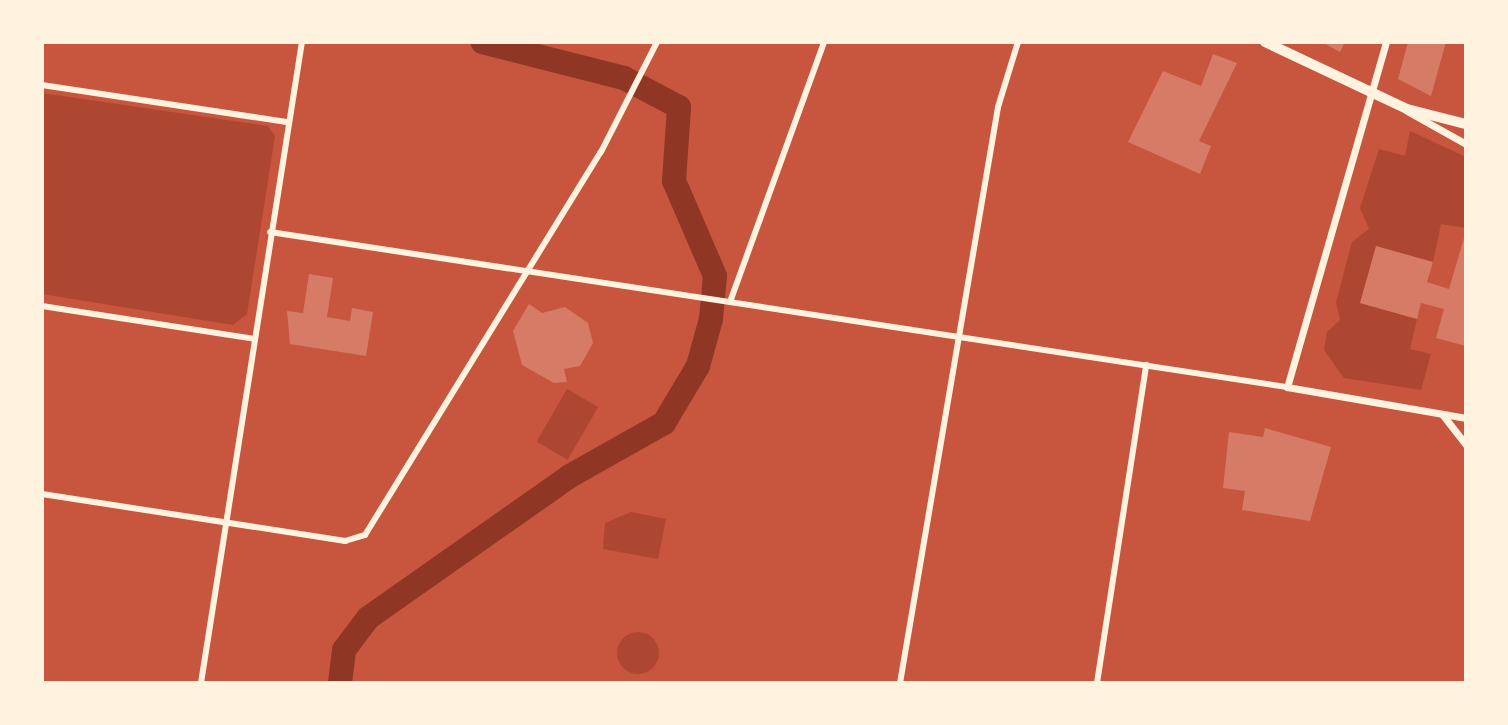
<!DOCTYPE html>
<html>
<head>
<meta charset="utf-8">
<style>
	body { margin:0 }
	#map { position:relative; width:1508px; height:725px; overflow:hidden; background:#c8553d; font-family:Signika,sans-serif }
	div>[style] { position:absolute }
	.green>* { inset:0; background:#ae4732; transform-origin:0 0 }
	.round { border-radius:50% }
	.river>* { height:24px; margin:-12px; padding:0 12px; transform-origin:12px; border-radius:12px; background:#8f3625 }
	.building>* { inset:0; background:#d67c66 }
	.minor>* { height:6px; margin:-3px; padding:0 3px; transform-origin:3px; border-radius:3px; background:#fff3e0 }
	.tertiary>* { height:7px; margin:-3.5px; padding:0 3.5px; transform-origin:3.5px; border-radius:3.5px; background:#fff3e0 }
	.trunk>* { height:10px; margin:-5px; padding:0 5px; transform-origin:5px; border-radius:5px; background:#fff3e0 }
	span { translate:-50% -50%; white-space:nowrap; text-align:center; line-height:1.15; -webkit-text-stroke:8px #fff3e0; paint-order:stroke }
	.frame { position:absolute; inset:0; border:44px solid #fff3e0; pointer-events:none }
</style>
</head>
<body>
<div id="map">
	<div class="green">
		<div style="clip-path:polygon(42px 93px,268px 126px,275px 136px,247px 314px,233px 325px,42px 294px)"></div>
		<div style="clip-path:polygon(1410px 131px,1466px 157px,1466px 228px,1441px 224px,1433px 262px,1360px 303px,1417px 319px,1410px 349px,1431px 354px,1421px 390px,1344px 378px,1324px 350px,1327px 332px,1340px 320px,1336px 302px,1352px 242px,1369px 229px,1360px 208px,1379px 149px,1405px 156px)"></div>
		<div style="left:567px;top:389px;width:36px;height:61px;rotate:30deg"></div>
		<div style="clip-path:polygon(631px 512px,666px 519px,658px 559px,603px 549px,605px 523px)"></div>
		<div class="round" style="left:617px;top:632px;width:42px;height:42px"></div>
	</div>
	<div class="river">
		<div style="left:340px;top:683px;width:33px;rotate:-83deg"></div>
		<div style="left:344px;top:650px;width:40px;rotate:-53deg"></div>
		<div style="left:368px;top:618px;width:247px;rotate:-35.1deg"></div>
		<div style="left:570px;top:476px;width:108px;rotate:-29.4deg"></div>
		<div style="left:664px;top:423px;width:66px;rotate:-59.2deg"></div>
		<div style="left:698px;top:366px;width:49px;rotate:-74.5deg"></div>
		<div style="left:711px;top:319px;width:43px;rotate:-84.7deg"></div>
		<div style="left:715px;top:276px;width:103px;rotate:-113.3deg"></div>
		<div style="left:674px;top:181px;width:74px;rotate:-86.1deg"></div>
		<div style="left:679px;top:107px;width:62px;rotate:-152.2deg"></div>
		<div style="left:624px;top:78px;width:146px;rotate:-165.8deg"></div>
	</div>
	<div class="building">
		<div style="clip-path:polygon(1322px 42px,1345px 42px,1340px 52px)"></div>
		<div style="clip-path:polygon(1408px 42px,1446px 42px,1431px 96px,1398px 79px)"></div>
		<div style="clip-path:polygon(1213px 54px,1237px 63px,1199px 141px,1211px 146px,1200px 174px,1128px 142px,1163px 71px,1201px 86px)"></div>
		<div style="clip-path:polygon(1466px 231px,1466px 346px,1436px 338px,1444px 309px,1421px 303px,1417px 319px,1360px 303px,1376px 246px,1433px 262px,1427px 282px,1449px 289px)"></div>
		<div style="clip-path:polygon(309px 274px,333px 278px,327px 317px,350px 321px,352px 308px,373px 312px,366px 356px,290px 344px,287px 311px,303px 313px)"></div>
		<div style="clip-path:polygon(529px 304px,542px 313px,565px 307px,588px 323px,593px 343px,580px 366px,564px 369px,567px 382px,554px 383px,522px 365px,513px 331px)"></div>
		<div style="clip-path:polygon(1265px 428px,1331px 447px,1310px 521px,1242px 510px,1245px 491px,1223px 488px,1229px 432px,1263px 437px)"></div>
	</div>
	<div class="minor">
		<div style="left:42px;top:85px;width:249px;rotate:8.6deg"></div>
		<div style="left:270px;top:232px;width:1029px;rotate:8.67deg"></div>
		<div style="left:730px;top:302px;width:276px;rotate:-70.1deg"></div>
		<div style="left:42px;top:306px;width:215px;rotate:8.8deg"></div>
		<div style="left:42px;top:494px;width:307px;rotate:8.8deg"></div>
		<div style="left:345px;top:541px;width:21px;rotate:-17deg"></div>
		<div style="left:365px;top:535px;width:450px;rotate:-58.4deg"></div>
		<div style="left:601px;top:152px;width:123px;rotate:-63deg"></div>
		<div style="left:201px;top:683px;width:649px;rotate:-81.05deg"></div>
		<div style="left:900px;top:683px;width:584px;rotate:-80.34deg"></div>
		<div style="left:998px;top:107px;width:68px;rotate:-72.9deg"></div>
		<div style="left:1097px;top:683px;width:322px;rotate:-81.2deg"></div>
	</div>
	<div class="tertiary">
		<div style="left:1386px;top:42px;width:359px;rotate:106deg"></div>
		<div style="left:1287px;top:387px;width:182px;rotate:9.8deg"></div>
		<div style="left:1407px;top:111px;width:68px;rotate:29.2deg"></div>
		<div style="left:1442px;top:414px;width:39px;rotate:52deg"></div>
	</div>
	<div class="trunk">
		<div style="left:1265px;top:42px;width:157px;rotate:25.3deg"></div>
		<div style="left:1407px;top:109px;width:61px;rotate:14.3deg"></div>
	</div>
	<div class="frame"></div>
</div>
</body>
</html>
